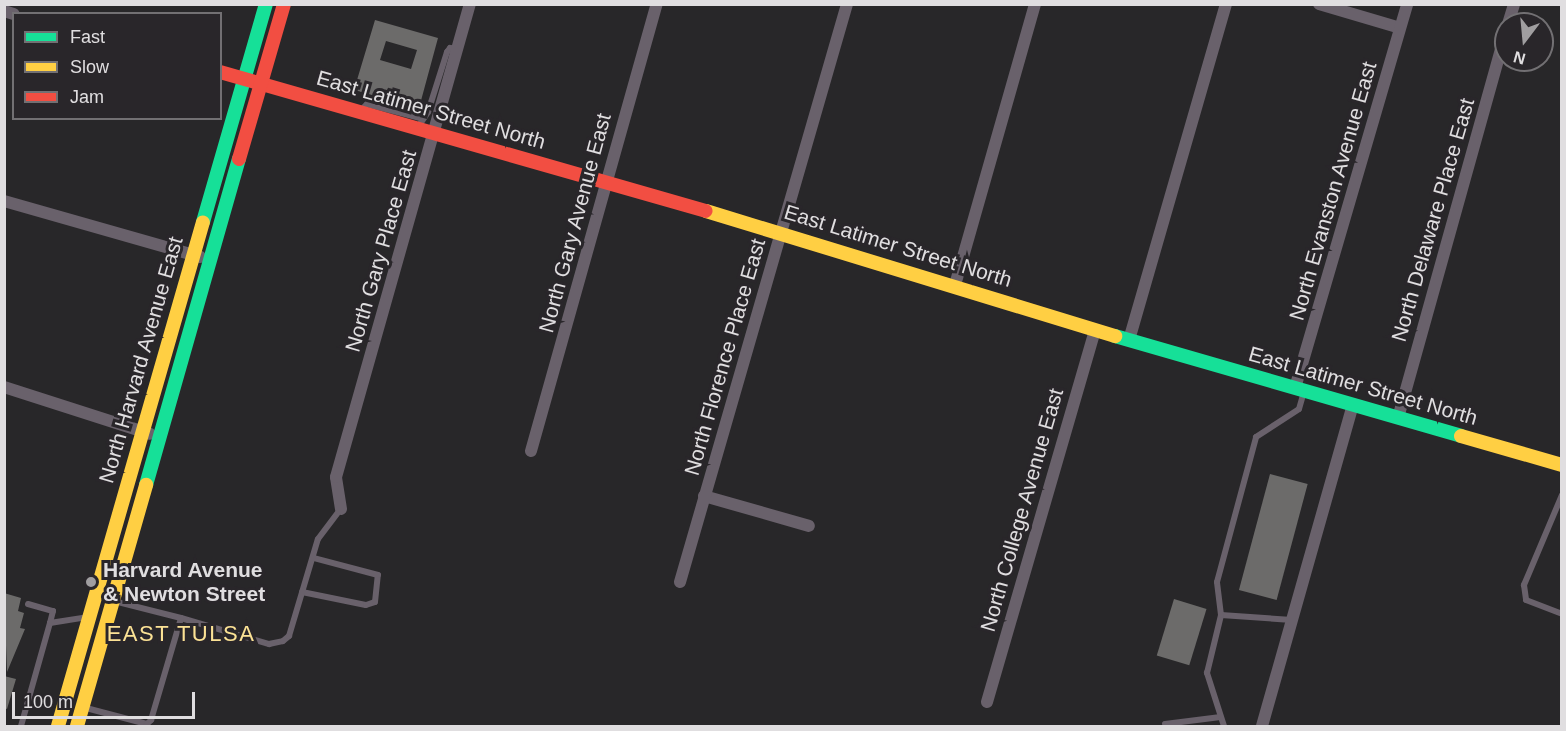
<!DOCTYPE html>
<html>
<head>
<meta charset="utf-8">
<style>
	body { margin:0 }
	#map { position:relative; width:1566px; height:731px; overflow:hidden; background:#282729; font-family:Arial,sans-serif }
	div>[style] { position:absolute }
	.building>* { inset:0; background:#6c6b6a; transform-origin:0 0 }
	.lane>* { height:6px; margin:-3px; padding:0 3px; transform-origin:3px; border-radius:3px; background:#69616b }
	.street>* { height:12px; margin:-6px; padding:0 6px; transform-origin:6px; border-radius:6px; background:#69616b }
	.fast>* { height:14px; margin:-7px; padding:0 7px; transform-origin:7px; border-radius:7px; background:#16e098 }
	.slow>* { height:14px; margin:-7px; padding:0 7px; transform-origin:7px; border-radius:7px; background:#ffcf43 }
	.jam>* { height:14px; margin:-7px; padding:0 7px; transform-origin:7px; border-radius:7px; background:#f24e42 }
	.dots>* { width:16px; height:16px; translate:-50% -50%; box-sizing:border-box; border:3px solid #29262a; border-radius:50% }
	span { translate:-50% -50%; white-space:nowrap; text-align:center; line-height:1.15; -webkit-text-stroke:6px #29262a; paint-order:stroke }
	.street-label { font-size:21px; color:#e0dee0 }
	.poi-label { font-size:21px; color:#e0dee0; font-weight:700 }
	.left { translate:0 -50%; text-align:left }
	.neighbourhood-label { font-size:22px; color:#fbe295; letter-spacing:1.5px }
	.frame { position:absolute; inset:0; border:6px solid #e0dee0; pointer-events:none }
	.legend { position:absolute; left:12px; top:12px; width:210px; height:108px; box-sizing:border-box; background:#29262a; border:2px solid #727073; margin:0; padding:8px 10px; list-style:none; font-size:18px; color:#e0dee0 }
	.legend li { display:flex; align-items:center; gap:12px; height:30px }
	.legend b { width:30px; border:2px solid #727073 }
	.north { position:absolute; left:1494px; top:12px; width:60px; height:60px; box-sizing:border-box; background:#29262a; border:2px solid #727073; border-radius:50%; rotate:196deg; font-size:16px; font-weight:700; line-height:24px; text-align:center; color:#e0dee0 }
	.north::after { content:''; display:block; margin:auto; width:21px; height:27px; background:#a09ea0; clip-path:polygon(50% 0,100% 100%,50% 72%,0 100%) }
	.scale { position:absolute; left:12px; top:692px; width:183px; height:27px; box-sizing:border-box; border:3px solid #e0dee0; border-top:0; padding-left:8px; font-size:18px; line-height:21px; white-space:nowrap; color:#e0dee0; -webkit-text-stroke:4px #29262a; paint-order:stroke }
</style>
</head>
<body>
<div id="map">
	<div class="building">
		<div style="clip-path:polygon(evenodd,375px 20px,438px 38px,419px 108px,354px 90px,375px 20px,386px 41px,417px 50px,411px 69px,380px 60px,386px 41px)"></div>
		<div style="left:1270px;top:474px;width:39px;height:120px;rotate:15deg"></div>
		<div style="clip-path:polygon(4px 593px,21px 598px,18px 611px,24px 613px,20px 628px,25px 629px,7px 672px)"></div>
		<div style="left:1174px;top:599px;width:34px;height:59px;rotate:17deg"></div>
		<div style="clip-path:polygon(4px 676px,16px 679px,7px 709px,4px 708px)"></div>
	</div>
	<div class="lane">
		<div style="left:362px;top:109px;width:7px;rotate:-45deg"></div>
		<div style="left:367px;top:104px;width:55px;rotate:14.8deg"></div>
		<div style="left:418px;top:127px;width:18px;rotate:-56deg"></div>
		<div style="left:428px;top:112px;width:63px;rotate:-72.4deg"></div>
		<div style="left:447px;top:52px;width:5px;rotate:-53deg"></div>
		<div style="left:450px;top:48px;width:8px;rotate:14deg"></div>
		<div style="left:1562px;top:495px;width:98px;rotate:112.9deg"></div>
		<div style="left:1524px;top:585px;width:15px;rotate:82deg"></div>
		<div style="left:1526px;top:600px;width:39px;rotate:21deg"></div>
		<div style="left:302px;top:592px;width:65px;rotate:11.5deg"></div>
		<div style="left:366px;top:605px;width:9px;rotate:-18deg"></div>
		<div style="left:375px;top:602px;width:27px;rotate:-84deg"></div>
		<div style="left:378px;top:575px;width:66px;rotate:-165.1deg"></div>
		<div style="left:28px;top:604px;width:26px;rotate:16deg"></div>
		<div style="left:53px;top:611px;width:12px;rotate:104deg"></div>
		<div style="left:1221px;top:615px;width:71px;rotate:4deg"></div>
		<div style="left:181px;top:618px;width:92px;rotate:16.5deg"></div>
		<div style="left:269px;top:644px;width:14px;rotate:-12deg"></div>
		<div style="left:283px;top:641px;width:8px;rotate:-40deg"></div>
		<div style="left:289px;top:636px;width:101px;rotate:-73.4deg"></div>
		<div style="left:318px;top:539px;width:38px;rotate:-53deg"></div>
		<div style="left:86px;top:708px;width:63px;rotate:14.7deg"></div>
		<div style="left:147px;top:724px;width:6px;rotate:-45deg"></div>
		<div style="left:151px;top:720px;width:106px;rotate:-73.6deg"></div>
		<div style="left:181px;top:618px;width:69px;rotate:-165.8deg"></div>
		<div style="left:1165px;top:724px;width:56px;rotate:-7.1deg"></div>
		<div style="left:21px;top:726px;width:107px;rotate:-74.3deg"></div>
		<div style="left:50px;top:623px;width:36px;rotate:-9deg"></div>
		<div style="left:1224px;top:726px;width:56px;rotate:-107.8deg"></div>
		<div style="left:1207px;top:673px;width:60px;rotate:-76.4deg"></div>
		<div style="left:1221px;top:615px;width:33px;rotate:-97deg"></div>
		<div style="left:1217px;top:582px;width:150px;rotate:-74.9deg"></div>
		<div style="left:1256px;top:437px;width:51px;rotate:-33.1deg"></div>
		<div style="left:1299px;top:409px;width:19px;rotate:-74deg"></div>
	</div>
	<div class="street">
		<div style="left:1319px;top:4px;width:84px;rotate:16.5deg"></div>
		<div style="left:4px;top:11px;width:10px;rotate:17deg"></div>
		<div style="left:1508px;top:24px;width:21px;rotate:-73deg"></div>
		<div style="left:4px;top:201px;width:204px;rotate:15.9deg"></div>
		<div style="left:955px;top:285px;width:292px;rotate:-74.1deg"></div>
		<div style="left:1129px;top:340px;width:350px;rotate:-73.9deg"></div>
		<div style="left:4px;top:387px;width:153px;rotate:17.8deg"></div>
		<div style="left:1295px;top:388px;width:400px;rotate:-73.7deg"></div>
		<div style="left:1398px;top:418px;width:401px;rotate:-74.4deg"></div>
		<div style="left:531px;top:451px;width:464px;rotate:-74.3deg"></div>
		<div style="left:704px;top:496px;width:109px;rotate:15.9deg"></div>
		<div style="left:341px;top:509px;width:32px;rotate:-99deg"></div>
		<div style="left:336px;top:477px;width:492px;rotate:-74.2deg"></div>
		<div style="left:680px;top:582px;width:602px;rotate:-73.88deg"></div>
		<div style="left:987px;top:702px;width:387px;rotate:-73.8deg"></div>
		<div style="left:1262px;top:726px;width:334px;rotate:-74.2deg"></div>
	</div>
	<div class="fast">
		<div style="left:203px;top:222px;width:227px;rotate:-73.9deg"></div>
		<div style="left:1115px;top:336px;width:360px;rotate:16.1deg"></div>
		<div style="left:146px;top:485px;width:339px;rotate:-74.1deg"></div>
	</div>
	<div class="slow">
		<div style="left:706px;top:211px;width:428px;rotate:17deg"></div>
		<div style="left:1461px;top:436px;width:105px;rotate:16deg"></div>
		<div style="left:58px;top:726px;width:524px;rotate:-73.95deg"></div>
		<div style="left:77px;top:726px;width:251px;rotate:-74deg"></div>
	</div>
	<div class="jam">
		<div style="left:220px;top:72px;width:505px;rotate:15.96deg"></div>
		<div style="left:239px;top:159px;width:161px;rotate:-73.8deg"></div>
	</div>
	<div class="dots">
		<div style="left:91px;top:582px;background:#a09ea0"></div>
	</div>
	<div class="street-label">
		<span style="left:431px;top:110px;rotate:16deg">East Latimer Street North</span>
		<span style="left:1333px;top:191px;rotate:-74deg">North Evanston Avenue East</span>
		<span style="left:1433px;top:220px;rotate:-74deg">North Delaware Place East</span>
		<span style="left:575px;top:223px;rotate:-75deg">North Gary Avenue East</span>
		<span style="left:898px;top:246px;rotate:17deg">East Latimer Street North</span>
		<span style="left:381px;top:251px;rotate:-74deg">North Gary Place East</span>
		<span style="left:725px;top:357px;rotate:-74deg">North Florence Place East</span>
		<span style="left:141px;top:360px;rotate:-74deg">North Harvard Avenue East</span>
		<span style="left:1363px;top:386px;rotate:16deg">East Latimer Street North</span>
		<span style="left:1022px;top:510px;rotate:-74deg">North College Avenue East</span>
	</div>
	<div class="poi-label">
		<span class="left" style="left:103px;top:582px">Harvard Avenue<br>&amp; Newton Street</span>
	</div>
	<div class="neighbourhood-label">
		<span style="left:181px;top:634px">EAST TULSA</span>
	</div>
	<div class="frame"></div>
	<ul class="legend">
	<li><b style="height:8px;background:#16e098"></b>Fast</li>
	<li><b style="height:8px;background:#ffcf43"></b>Slow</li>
	<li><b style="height:8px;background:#f24e42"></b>Jam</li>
	</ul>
	<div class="north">N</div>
	<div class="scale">100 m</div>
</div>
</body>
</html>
